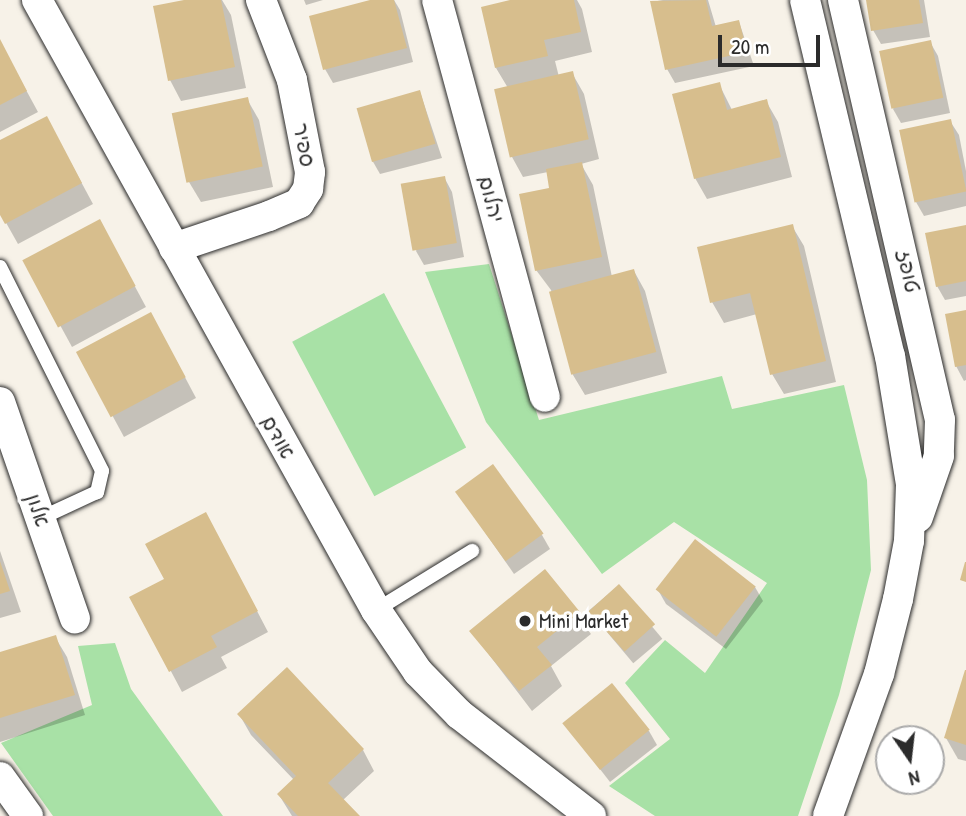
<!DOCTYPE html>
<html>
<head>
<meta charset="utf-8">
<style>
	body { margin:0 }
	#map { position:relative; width:966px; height:816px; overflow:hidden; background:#f7f2e8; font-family:"Patrick Hand","Playpen Sans Hebrew",sans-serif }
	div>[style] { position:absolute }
	.green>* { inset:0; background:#a8e1a6; transform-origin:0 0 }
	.shadow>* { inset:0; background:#0003; transform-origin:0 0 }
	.building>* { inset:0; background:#d7be8d; transform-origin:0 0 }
	.roads { filter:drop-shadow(0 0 2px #2b2b2b) drop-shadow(0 0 2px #2b2b2b) }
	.lane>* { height:14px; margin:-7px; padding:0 7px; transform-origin:7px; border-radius:7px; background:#fff }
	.street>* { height:30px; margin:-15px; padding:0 15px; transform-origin:15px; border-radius:15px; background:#fff }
	.dots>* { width:19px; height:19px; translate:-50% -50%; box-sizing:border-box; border:4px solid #fff; border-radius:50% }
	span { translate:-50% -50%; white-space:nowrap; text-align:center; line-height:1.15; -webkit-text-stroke:7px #fff; paint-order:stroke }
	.street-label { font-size:21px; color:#2b2b2b }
	.poi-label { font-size:21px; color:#2b2b2b }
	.left { translate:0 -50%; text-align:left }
	.north { position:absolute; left:875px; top:725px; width:70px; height:70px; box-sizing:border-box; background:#fff; border:2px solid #aaa; border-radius:50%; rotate:166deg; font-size:19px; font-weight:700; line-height:28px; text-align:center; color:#2b2b2b }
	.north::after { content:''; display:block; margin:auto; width:24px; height:32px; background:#2b2b2b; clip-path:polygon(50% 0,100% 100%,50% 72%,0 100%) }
	.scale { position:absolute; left:718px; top:35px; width:102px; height:32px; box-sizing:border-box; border:4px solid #2b2b2b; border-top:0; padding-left:9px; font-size:21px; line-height:24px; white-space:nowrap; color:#2b2b2b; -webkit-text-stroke:5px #fff; paint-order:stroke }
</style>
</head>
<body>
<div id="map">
	<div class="green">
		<div style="clip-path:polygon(489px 264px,539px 420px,722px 376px,732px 409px,844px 385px,867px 480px,871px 570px,839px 695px,798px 816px,655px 816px,609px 786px,670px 739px,625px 683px,665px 640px,705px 673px,767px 583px,674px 522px,602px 574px,486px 422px,425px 272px)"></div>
		<div style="left:384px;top:293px;width:175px;height:104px;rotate:62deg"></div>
		<div style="clip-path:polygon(115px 643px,131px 689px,223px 816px,53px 816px,1px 743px,92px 705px,78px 646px)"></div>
	</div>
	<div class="shadow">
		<div style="clip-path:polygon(192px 0,222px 0,231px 15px,246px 88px,181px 101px,170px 80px)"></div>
		<div style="clip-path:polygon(304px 0,323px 0,306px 5px)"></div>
		<div style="clip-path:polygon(377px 0,394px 0,400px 10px,413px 62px,333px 83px,325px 69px)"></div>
		<div style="clip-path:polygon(518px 0,577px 0,582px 9px,592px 52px,555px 61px,559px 77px,572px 73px,584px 94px,599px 159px,581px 164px,593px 185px,612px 277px,634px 271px,645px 291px,667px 373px,585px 395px,573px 375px,551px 290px,536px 270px,551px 189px,548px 172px,523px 177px,512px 157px,508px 88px,496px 68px)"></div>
		<div style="clip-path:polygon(663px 0,708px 0,716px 27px,739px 22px,754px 66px,675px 83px,667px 69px,652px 2px)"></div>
		<div style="clip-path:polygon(868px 0,924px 0,930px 37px,881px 44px,873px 30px)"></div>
		<div style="clip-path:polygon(0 42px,38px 112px,0 132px)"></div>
		<div style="clip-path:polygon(930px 42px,938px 56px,950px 113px,901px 123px,893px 109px)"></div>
		<div style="clip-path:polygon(719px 84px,732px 110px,766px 101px,778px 122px,792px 177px,707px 199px,695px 178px)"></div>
		<div style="clip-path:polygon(420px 92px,442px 158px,380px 174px,372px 160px)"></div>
		<div style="clip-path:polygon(247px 99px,259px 120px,273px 187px,201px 202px,189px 182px)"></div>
		<div style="clip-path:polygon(950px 121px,959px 135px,966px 171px,966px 206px,924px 216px,916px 202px)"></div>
		<div style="clip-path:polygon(58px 139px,93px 204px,18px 244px,0 212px,0 142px)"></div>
		<div style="clip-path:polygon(444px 177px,452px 192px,464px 257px,424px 265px,416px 251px)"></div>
		<div style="clip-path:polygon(792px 226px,804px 246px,836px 382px,784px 394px,772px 374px,757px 314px,724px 323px,712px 302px)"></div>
		<div style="clip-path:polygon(966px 227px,966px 296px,945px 300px,937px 286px)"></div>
		<div style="clip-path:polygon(111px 242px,146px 307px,72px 347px,25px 261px)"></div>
		<div style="clip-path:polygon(966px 312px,966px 380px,964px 381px,956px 366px)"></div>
		<div style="clip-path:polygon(162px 334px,196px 398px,124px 437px,78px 352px)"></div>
		<div style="clip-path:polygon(457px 492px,542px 535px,550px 549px,514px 574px)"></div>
		<div style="clip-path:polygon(217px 535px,268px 632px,221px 657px,227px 668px,182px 692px,132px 598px,166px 580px)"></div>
		<div style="clip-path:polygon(0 551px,21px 612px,0 618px)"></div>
		<div style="clip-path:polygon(544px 571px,591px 634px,551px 666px,562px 686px,532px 711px,471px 631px)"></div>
		<div style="left:618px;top:586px;width:69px;height:38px;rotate:50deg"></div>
		<div style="clip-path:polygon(755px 587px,763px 601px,726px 649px,666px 604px,658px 590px)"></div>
		<div style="clip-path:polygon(55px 637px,67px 657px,85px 715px,0 742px,0 654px)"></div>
		<div style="clip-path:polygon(287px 670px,363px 750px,374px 771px,343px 800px,357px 816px,292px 816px,279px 795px,294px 780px,251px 735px,239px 714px)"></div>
		<div style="clip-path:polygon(966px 674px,966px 761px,958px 759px,946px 738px)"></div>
		<div style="clip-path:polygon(565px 724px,649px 731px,657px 745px,610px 782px)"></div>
	</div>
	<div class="building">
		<div style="clip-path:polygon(184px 0,221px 0,235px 67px,168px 81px,153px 6px)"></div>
		<div style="clip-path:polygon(370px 0,394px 0,407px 48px,323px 70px,309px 16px)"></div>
		<div style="clip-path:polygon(510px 0,574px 0,581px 32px,544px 40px,548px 56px,495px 68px,481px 7px)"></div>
		<div style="clip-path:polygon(706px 0,712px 26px,739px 20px,747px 52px,665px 70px,650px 1px)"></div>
		<div style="clip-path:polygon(866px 0,919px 0,923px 23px,871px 31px)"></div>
		<div style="clip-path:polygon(0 39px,27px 91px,0 105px)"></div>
		<div style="left:931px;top:40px;width:59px;height:53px;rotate:78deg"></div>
		<div style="left:573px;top:71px;width:70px;height:81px;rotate:77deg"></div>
		<div style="clip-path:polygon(720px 82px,727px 110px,767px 99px,781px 157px,694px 179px,672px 94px)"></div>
		<div style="left:420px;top:90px;width:56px;height:66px;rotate:74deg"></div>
		<div style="left:248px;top:97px;width:71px;height:78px;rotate:78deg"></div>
		<div style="clip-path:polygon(47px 116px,82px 183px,5px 224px,0 215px,0 140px)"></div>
		<div style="left:951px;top:119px;width:74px;height:53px;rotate:78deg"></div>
		<div style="clip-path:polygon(582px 162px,602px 257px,535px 271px,519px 194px,549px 188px,546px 169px)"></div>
		<div style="left:445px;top:176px;width:68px;height:45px;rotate:80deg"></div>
		<div style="left:100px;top:219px;width:76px;height:88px;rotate:62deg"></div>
		<div style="clip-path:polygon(793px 224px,826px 361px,770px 375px,750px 293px,710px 303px,697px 247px)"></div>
		<div style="clip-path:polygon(966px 225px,966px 281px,936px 287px,925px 233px)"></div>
		<div style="left:634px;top:269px;width:86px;height:88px;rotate:75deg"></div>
		<div style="clip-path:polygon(966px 310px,966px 365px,955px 367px,945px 314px)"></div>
		<div style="left:151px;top:312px;width:74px;height:85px;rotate:62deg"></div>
		<div style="left:493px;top:464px;width:86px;height:47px;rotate:54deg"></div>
		<div style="clip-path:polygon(206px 512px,258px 611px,211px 636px,217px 647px,169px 672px,129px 597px,164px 579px,145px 544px)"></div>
		<div style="left:695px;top:539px;width:77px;height:64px;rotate:38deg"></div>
		<div style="clip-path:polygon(0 561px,10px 591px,0 594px)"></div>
		<div style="clip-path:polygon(965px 562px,966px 562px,966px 582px,960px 580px)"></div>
		<div style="clip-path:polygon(545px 569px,580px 612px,537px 647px,552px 665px,519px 691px,469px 631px)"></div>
		<div style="left:619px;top:584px;width:54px;height:41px;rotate:48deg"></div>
		<div style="clip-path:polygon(56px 635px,75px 695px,0 718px,0 652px)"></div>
		<div style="clip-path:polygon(287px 667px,364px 749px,328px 783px,360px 816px,298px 816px,277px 794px,296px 776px,237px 714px)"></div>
		<div style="clip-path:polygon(965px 670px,966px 670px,966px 745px,944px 738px)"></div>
		<div style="left:612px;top:683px;width:60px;height:64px;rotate:51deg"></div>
	</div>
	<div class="roads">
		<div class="lane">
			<div style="left:0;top:267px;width:228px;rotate:63.4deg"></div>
			<div style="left:102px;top:471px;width:22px;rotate:103deg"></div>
			<div style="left:97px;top:492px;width:62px;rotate:155.1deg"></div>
			<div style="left:376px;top:610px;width:113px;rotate:-31.6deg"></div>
		</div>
		<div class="street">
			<div style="left:37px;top:0;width:698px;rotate:60.94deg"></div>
			<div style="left:376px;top:610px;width:75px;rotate:55.9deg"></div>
			<div style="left:418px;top:672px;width:59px;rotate:45.7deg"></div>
			<div style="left:459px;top:714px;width:167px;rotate:37.7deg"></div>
			<div style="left:437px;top:0;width:411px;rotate:74.8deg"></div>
			<div style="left:805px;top:0;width:366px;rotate:76.6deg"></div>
			<div style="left:890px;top:356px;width:130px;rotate:80.7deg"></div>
			<div style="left:911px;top:484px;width:57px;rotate:92deg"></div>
			<div style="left:909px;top:541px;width:59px;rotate:100.7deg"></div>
			<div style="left:898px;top:599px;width:77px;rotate:104.2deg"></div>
			<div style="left:879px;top:674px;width:151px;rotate:109.8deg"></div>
			<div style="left:843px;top:0;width:431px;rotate:77deg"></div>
			<div style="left:940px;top:420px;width:36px;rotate:92deg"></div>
			<div style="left:939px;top:456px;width:65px;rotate:109deg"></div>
			<div style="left:174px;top:248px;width:100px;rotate:-18.6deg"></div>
			<div style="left:269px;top:216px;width:33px;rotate:-23deg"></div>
			<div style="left:299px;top:203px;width:17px;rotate:-57deg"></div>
			<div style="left:308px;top:189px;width:17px;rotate:-83deg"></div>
			<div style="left:310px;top:172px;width:94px;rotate:-101.1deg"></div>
			<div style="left:292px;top:80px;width:86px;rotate:-111.2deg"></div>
			<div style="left:0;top:402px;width:229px;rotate:70.9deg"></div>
			<div style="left:0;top:777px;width:48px;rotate:54.3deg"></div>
		</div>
	</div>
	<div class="dots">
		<div style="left:525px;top:621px;background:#2b2b2b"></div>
	</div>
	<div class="street-label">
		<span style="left:304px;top:145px;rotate:80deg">ספיר</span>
		<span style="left:491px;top:199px;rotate:75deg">יהלום</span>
		<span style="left:908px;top:271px;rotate:77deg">טופז</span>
		<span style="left:278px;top:437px;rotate:60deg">אודם</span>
		<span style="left:38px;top:510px;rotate:71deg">אלון</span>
	</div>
	<div class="poi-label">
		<span class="left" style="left:539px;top:621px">Mini Market</span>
	</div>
	<div class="north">N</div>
	<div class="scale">20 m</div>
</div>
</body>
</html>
